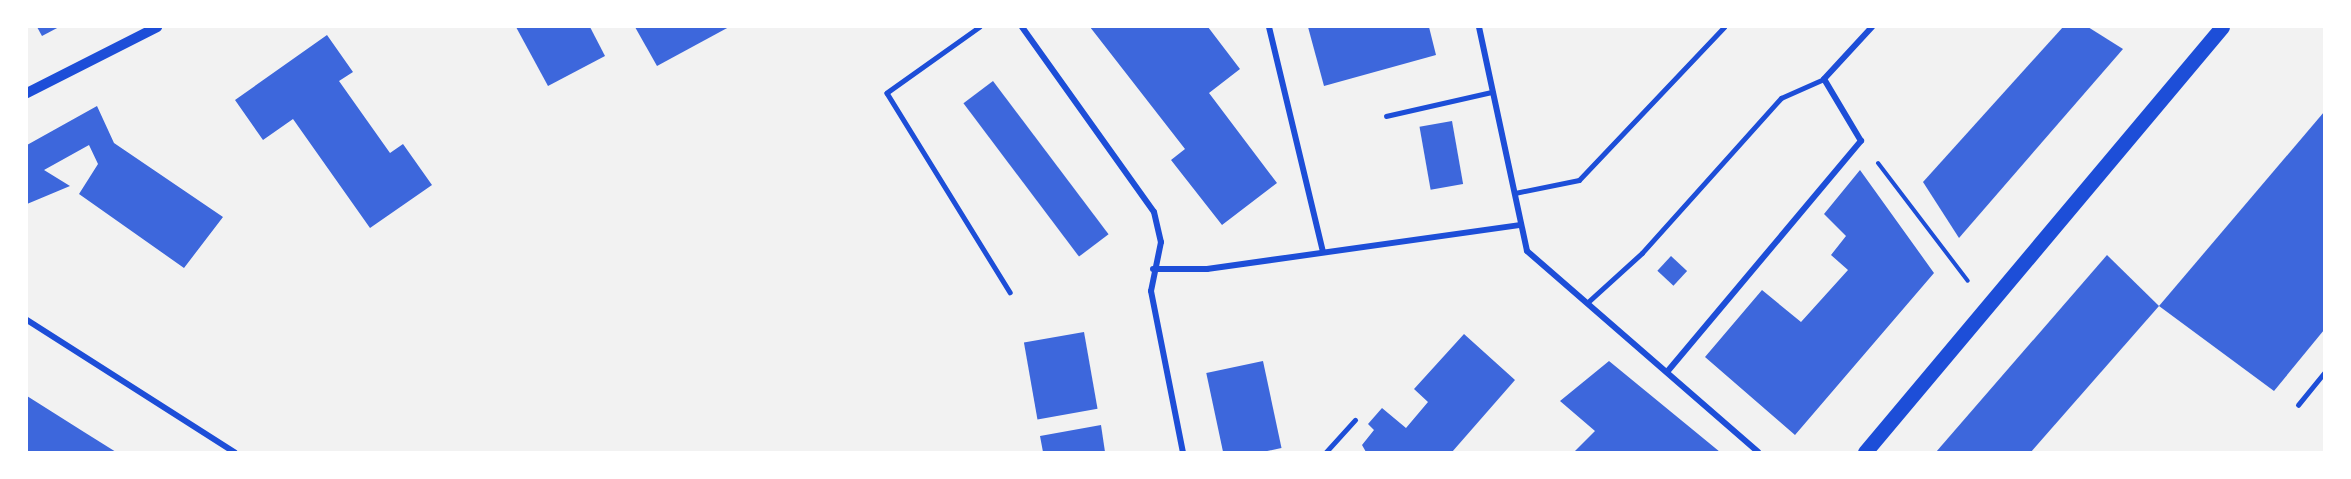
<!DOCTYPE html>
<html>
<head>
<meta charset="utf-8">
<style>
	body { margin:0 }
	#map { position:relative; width:2351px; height:479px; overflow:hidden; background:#f2f2f2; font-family:"Roboto Serif",serif }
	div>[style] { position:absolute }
	.building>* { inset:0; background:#3d67dc; transform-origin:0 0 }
	.path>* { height:4px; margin:-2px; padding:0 2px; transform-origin:2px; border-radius:2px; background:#1d4ed8 }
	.service>* { height:4.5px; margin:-2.25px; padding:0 2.25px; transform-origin:2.25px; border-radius:2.25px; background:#1d4ed8 }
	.minor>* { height:6px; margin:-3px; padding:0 3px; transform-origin:3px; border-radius:3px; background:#1d4ed8 }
	.tertiary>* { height:10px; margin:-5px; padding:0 5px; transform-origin:5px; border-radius:5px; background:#1d4ed8 }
	.primary>* { height:15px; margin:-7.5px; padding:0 7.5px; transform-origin:7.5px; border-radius:7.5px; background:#1d4ed8 }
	span { translate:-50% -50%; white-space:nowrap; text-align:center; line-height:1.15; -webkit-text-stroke:6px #fff; paint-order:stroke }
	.frame { position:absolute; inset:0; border:28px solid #fff; pointer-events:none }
</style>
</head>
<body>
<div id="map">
	<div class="building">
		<div style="clip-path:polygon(37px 27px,59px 27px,42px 36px)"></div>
		<div style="clip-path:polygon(516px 27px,590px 27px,605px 56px,548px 86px)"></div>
		<div style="clip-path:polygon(635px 27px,729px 27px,657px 66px)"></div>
		<div style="clip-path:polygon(1090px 27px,1208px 27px,1240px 69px,1209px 93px,1277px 183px,1222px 225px,1171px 160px,1185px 149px)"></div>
		<div style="clip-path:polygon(1308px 27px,1429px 27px,1436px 55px,1324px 86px)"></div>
		<div style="clip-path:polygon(2063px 27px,2088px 27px,2123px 49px,1959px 238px,1923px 182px)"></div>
		<div style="clip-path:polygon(327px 35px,353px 72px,339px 81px,390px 153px,403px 144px,432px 185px,370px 228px,293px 119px,263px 140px,235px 100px)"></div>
		<div style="left:993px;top:81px;width:192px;height:37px;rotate:53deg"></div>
		<div style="clip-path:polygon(97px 106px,114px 143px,223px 217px,184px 268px,79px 194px,98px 164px,89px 145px,44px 170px,70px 186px,27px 204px,27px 145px)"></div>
		<div style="clip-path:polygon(2324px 112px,2324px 330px,2274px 391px,2159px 306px)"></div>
		<div style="left:1452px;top:121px;width:64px;height:33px;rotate:80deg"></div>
		<div style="clip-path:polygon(1860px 170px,1934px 273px,1795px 435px,1705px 357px,1762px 290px,1801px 322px,1848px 270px,1831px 255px,1846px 236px,1824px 214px)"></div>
		<div style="clip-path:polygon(2107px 255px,2159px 306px,2031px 452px,1936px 452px)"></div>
		<div style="left:1671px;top:256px;width:22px;height:20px;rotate:43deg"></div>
		<div style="left:1084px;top:332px;width:78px;height:61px;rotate:80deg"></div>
		<div style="clip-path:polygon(1464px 334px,1515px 380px,1452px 452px,1366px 452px,1362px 445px,1374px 430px,1368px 424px,1382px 408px,1406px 428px,1428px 402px,1414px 389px)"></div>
		<div style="left:1263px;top:361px;width:89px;height:58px;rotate:78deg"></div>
		<div style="clip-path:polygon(1609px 361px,1720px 452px,1574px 452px,1595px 431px,1560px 401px)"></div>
		<div style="clip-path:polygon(27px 396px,84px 432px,116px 452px,27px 452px)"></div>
		<div style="clip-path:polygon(1101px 425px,1105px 452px,1043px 452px,1040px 436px)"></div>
	</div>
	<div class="path">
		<div style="left:1878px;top:163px;width:148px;rotate:52.7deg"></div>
	</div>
	<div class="service">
		<div style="left:980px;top:27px;width:114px;rotate:144.6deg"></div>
		<div style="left:887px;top:93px;width:234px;rotate:58.3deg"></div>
		<div style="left:1386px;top:116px;width:109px;rotate:-12.8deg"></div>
		<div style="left:1515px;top:193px;width:65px;rotate:-11.5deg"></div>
		<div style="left:1579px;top:180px;width:211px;rotate:-46.5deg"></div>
		<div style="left:1587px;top:303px;width:74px;rotate:-42.3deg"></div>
		<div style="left:1642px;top:253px;width:208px;rotate:-48.1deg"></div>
		<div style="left:1781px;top:98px;width:47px;rotate:-23.8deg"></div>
		<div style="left:2298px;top:405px;width:41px;rotate:-50.9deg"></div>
		<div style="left:1326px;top:452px;width:43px;rotate:-47.8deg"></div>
	</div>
	<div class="minor">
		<div style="left:1022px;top:27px;width:227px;rotate:54.5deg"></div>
		<div style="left:1154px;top:212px;width:31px;rotate:77deg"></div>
		<div style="left:1161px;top:242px;width:50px;rotate:101.5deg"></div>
		<div style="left:1151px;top:291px;width:164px;rotate:78.8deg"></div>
		<div style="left:1269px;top:27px;width:231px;rotate:76.5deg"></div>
		<div style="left:1479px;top:27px;width:229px;rotate:77.9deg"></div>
		<div style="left:1527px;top:251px;width:306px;rotate:41deg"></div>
		<div style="left:1153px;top:269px;width:54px"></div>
		<div style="left:1207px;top:269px;width:317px;rotate:-8deg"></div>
		<div style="left:27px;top:320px;width:246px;rotate:32.5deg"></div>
		<div style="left:1667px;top:372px;width:302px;rotate:-50deg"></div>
		<div style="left:1861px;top:141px;width:72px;rotate:-120.8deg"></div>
		<div style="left:1824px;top:79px;width:71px;rotate:-47.3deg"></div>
	</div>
	<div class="tertiary">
		<div style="left:27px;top:93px;width:146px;rotate:-26.9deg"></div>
	</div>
	<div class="primary">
		<div style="left:1865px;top:452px;width:555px;rotate:-49.97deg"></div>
	</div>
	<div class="frame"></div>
</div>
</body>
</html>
